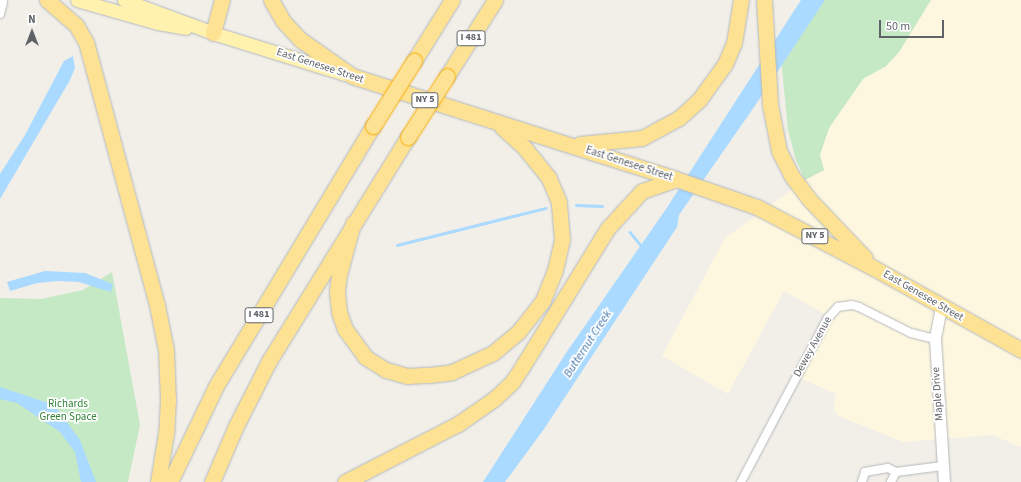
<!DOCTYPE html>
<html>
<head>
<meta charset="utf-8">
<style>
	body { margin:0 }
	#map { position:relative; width:1021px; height:482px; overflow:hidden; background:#f1efe8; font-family:"Source Sans 3",sans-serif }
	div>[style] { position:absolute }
	.commercial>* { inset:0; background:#fef7e0 }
	.green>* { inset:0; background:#c5e8c5 }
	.water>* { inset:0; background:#aadaff }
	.stream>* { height:2.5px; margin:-1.25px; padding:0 1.25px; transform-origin:1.25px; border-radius:1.25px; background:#aadaff }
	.roads { filter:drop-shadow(0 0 1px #b5b8bc) drop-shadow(0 0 1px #b5b8bc) }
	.street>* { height:8px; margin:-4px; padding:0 4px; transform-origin:4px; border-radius:4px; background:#fff }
	.secondary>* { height:11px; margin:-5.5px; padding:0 5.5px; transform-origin:5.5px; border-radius:5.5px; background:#fff }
	.primary>* { height:13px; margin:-6.5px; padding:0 6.5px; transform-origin:6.5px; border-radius:6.5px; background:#fff2af }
	.highway>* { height:15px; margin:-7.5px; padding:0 7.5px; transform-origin:7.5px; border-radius:7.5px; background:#fde293 }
	.bridges { filter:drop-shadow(0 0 1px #f9ab00) drop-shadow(0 0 1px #f9ab00) }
	.highway-bridge>* { height:15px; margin:-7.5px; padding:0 7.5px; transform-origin:7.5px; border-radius:7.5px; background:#fde293 }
	span { translate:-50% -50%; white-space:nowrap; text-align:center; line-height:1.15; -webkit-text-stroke:3.5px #fff; paint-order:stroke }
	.shield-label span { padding:1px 3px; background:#fff; border:1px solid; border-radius:3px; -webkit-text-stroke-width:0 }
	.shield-label { font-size:10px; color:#5f6368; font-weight:700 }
	.street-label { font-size:11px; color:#5f6368 }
	.park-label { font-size:11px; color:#348238 }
	.water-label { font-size:12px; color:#4174aa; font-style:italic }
	.north { position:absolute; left:12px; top:12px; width:40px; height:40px; -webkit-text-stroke:3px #fff; paint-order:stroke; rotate:0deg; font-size:11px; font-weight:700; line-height:16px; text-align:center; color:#5f6368 }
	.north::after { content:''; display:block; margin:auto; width:14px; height:18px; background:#5f6368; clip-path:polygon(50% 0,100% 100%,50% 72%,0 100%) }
	.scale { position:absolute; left:879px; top:20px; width:65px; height:18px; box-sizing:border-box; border:2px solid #5f6368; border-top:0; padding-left:5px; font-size:12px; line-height:14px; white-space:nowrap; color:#5f6368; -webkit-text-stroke:3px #fff; paint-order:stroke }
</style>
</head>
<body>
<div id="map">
	<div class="commercial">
		<div style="clip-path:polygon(931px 0,1021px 0,1021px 447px,992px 435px,903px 442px,839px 416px,833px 410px,836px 394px,800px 378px,832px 318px,784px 291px,728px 394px,662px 356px,725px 238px,805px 180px,824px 170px,820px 155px,829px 128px,863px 79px,886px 66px,899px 52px)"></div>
	</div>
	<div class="green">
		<div style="clip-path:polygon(816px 0,931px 0,899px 52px,886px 66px,863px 79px,829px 128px,820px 155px,824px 170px,805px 180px,796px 160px,788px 130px,780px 48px)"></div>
		<div style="clip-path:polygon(112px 272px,140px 425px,128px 482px,0 482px,0 298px,41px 299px,83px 290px)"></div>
	</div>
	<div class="water">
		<div style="clip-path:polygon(801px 0,825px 0,752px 110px,679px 215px,677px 227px,544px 429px,505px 482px,483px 482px,566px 353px,666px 209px)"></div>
		<div style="clip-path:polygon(73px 56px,75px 68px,70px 80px,0 199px,0 174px,25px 135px,64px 61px)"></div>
		<div style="clip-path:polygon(45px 271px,85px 273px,113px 284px,111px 292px,79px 282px,58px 281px,37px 283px,10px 291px,7px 282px)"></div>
		<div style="clip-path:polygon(0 387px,54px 405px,80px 440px,96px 482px,81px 482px,75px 452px,60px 432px,17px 403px,0 399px)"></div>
	</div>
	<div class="stream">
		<div style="left:576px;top:205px;width:26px;rotate:2deg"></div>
		<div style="left:630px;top:232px;width:19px;rotate:51deg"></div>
		<div style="left:397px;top:245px;width:153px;rotate:-14deg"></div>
	</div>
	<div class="roads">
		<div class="street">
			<div style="left:0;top:14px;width:12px;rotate:-76deg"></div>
			<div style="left:896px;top:472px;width:47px;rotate:-7.3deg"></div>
			<div style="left:741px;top:482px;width:186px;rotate:-62.1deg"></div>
			<div style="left:828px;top:318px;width:15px;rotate:-48deg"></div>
			<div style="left:838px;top:307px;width:14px;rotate:-8deg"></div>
			<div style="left:852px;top:305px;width:7px;rotate:16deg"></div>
			<div style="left:859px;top:307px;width:58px;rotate:26.6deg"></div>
			<div style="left:911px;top:333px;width:25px;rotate:14deg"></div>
			<div style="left:862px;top:482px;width:10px;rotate:-73deg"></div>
			<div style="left:865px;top:472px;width:23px;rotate:-10deg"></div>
			<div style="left:888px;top:468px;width:9px;rotate:27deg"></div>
			<div style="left:896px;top:472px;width:11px;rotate:117deg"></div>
		</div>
		<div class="secondary">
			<div style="left:941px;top:307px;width:33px;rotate:101deg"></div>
			<div style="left:935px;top:339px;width:143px;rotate:86.4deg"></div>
		</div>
		<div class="primary">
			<div style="left:77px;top:0;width:84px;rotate:15.9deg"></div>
			<div style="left:158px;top:23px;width:28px;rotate:10deg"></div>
			<div style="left:124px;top:0;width:95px;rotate:20.3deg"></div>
			<div style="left:213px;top:33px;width:138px;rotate:17.3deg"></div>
		</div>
		<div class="highway">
			<div style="left:47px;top:0;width:38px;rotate:41deg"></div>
			<div style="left:76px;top:25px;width:20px;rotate:60deg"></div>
			<div style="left:86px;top:42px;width:272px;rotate:74.9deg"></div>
			<div style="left:157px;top:305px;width:46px;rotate:78.7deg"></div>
			<div style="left:166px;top:350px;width:49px;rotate:87.7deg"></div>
			<div style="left:168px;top:399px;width:34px;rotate:93deg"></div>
			<div style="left:166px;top:433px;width:50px;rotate:99.3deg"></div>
			<div style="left:271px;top:0;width:24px;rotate:60deg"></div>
			<div style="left:283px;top:21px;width:26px;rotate:47deg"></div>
			<div style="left:301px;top:40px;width:62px;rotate:35.2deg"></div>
			<div style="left:352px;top:76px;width:340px;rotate:17.6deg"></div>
			<div style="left:676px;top:179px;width:86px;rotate:19.1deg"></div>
			<div style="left:757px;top:207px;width:130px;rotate:27.6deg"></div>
			<div style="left:872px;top:267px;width:171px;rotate:29.1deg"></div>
			<div style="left:764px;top:0;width:105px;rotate:86.7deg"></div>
			<div style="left:770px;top:105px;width:47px;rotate:78.9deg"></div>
			<div style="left:779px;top:151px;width:27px;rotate:63deg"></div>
			<div style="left:791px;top:175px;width:30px;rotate:53deg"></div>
			<div style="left:809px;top:199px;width:81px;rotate:46.5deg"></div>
			<div style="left:213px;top:33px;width:34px;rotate:-75deg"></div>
			<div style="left:414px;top:61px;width:72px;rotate:-58.1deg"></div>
			<div style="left:447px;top:76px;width:90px;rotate:-57.7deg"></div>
			<div style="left:580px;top:144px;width:62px;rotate:-5.5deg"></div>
			<div style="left:642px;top:138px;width:42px;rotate:-28.4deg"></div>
			<div style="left:679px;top:118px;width:27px;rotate:-42deg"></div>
			<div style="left:699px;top:100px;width:44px;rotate:-54.2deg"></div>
			<div style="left:725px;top:64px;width:23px;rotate:-67deg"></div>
			<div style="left:734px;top:43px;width:44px;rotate:-80.8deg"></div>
			<div style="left:353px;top:223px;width:54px;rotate:105.1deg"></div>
			<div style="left:339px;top:275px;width:17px;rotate:97deg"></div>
			<div style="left:337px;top:292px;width:20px;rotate:84deg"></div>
			<div style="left:339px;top:312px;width:18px;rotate:71deg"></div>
			<div style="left:345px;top:329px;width:34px;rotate:54deg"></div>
			<div style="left:365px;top:357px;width:25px;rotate:32deg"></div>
			<div style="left:386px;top:370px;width:22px;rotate:16deg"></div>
			<div style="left:407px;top:376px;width:22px;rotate:-3deg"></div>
			<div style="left:429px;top:375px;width:23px;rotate:-7deg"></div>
			<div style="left:452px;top:372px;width:45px;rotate:-24.9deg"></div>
			<div style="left:493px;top:353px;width:34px;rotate:-40deg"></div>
			<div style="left:519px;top:331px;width:39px;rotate:-52deg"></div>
			<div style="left:543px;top:300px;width:32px;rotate:-68deg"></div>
			<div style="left:555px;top:270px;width:32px;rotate:-77deg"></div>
			<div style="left:562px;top:239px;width:37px;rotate:-95deg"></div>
			<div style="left:559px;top:202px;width:26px;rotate:-113deg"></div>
			<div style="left:549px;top:178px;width:38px;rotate:-129deg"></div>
			<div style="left:525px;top:148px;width:31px;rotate:-138deg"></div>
			<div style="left:170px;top:482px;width:106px;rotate:-64.4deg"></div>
			<div style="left:216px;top:386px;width:304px;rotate:-58.9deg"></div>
			<div style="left:212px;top:482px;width:59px;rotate:-66.9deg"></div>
			<div style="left:235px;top:428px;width:75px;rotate:-63.1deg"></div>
			<div style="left:269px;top:361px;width:264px;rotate:-58.2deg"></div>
			<div style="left:345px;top:482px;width:127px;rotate:-27.2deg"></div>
			<div style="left:458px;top:424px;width:44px;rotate:-34.8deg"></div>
			<div style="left:494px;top:399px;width:25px;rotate:-43deg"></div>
			<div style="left:512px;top:382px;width:18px;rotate:-56deg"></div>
			<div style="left:522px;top:367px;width:163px;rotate:-58.3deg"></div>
			<div style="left:608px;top:228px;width:50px;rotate:-47.4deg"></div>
			<div style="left:642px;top:191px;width:36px;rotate:-19deg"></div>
		</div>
	</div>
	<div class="bridges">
		<div class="highway-bridge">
			<div style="left:373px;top:126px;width:77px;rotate:-57.8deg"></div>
			<div style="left:408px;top:137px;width:72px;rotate:-57.4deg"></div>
		</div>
	</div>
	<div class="shield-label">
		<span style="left:471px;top:38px">I 481</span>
		<span style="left:425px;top:100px">NY 5</span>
		<span style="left:815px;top:236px">NY 5</span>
		<span style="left:259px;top:315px">I 481</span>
	</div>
	<div class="street-label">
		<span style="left:320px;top:66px;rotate:18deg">East Genesee Street</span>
		<span style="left:629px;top:164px;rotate:18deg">East Genesee Street</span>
		<span style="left:923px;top:296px;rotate:30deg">East Genesee Street</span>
		<span style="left:813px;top:347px;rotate:-61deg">Dewey Avenue</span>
		<span style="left:938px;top:394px;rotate:-94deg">Maple Drive</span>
	</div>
	<div class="park-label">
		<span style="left:68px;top:411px">Richards<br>Green Space</span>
	</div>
	<div class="water-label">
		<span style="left:588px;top:344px;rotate:-57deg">Butternut Creek</span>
	</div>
	<div class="north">N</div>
	<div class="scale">50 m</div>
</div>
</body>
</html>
